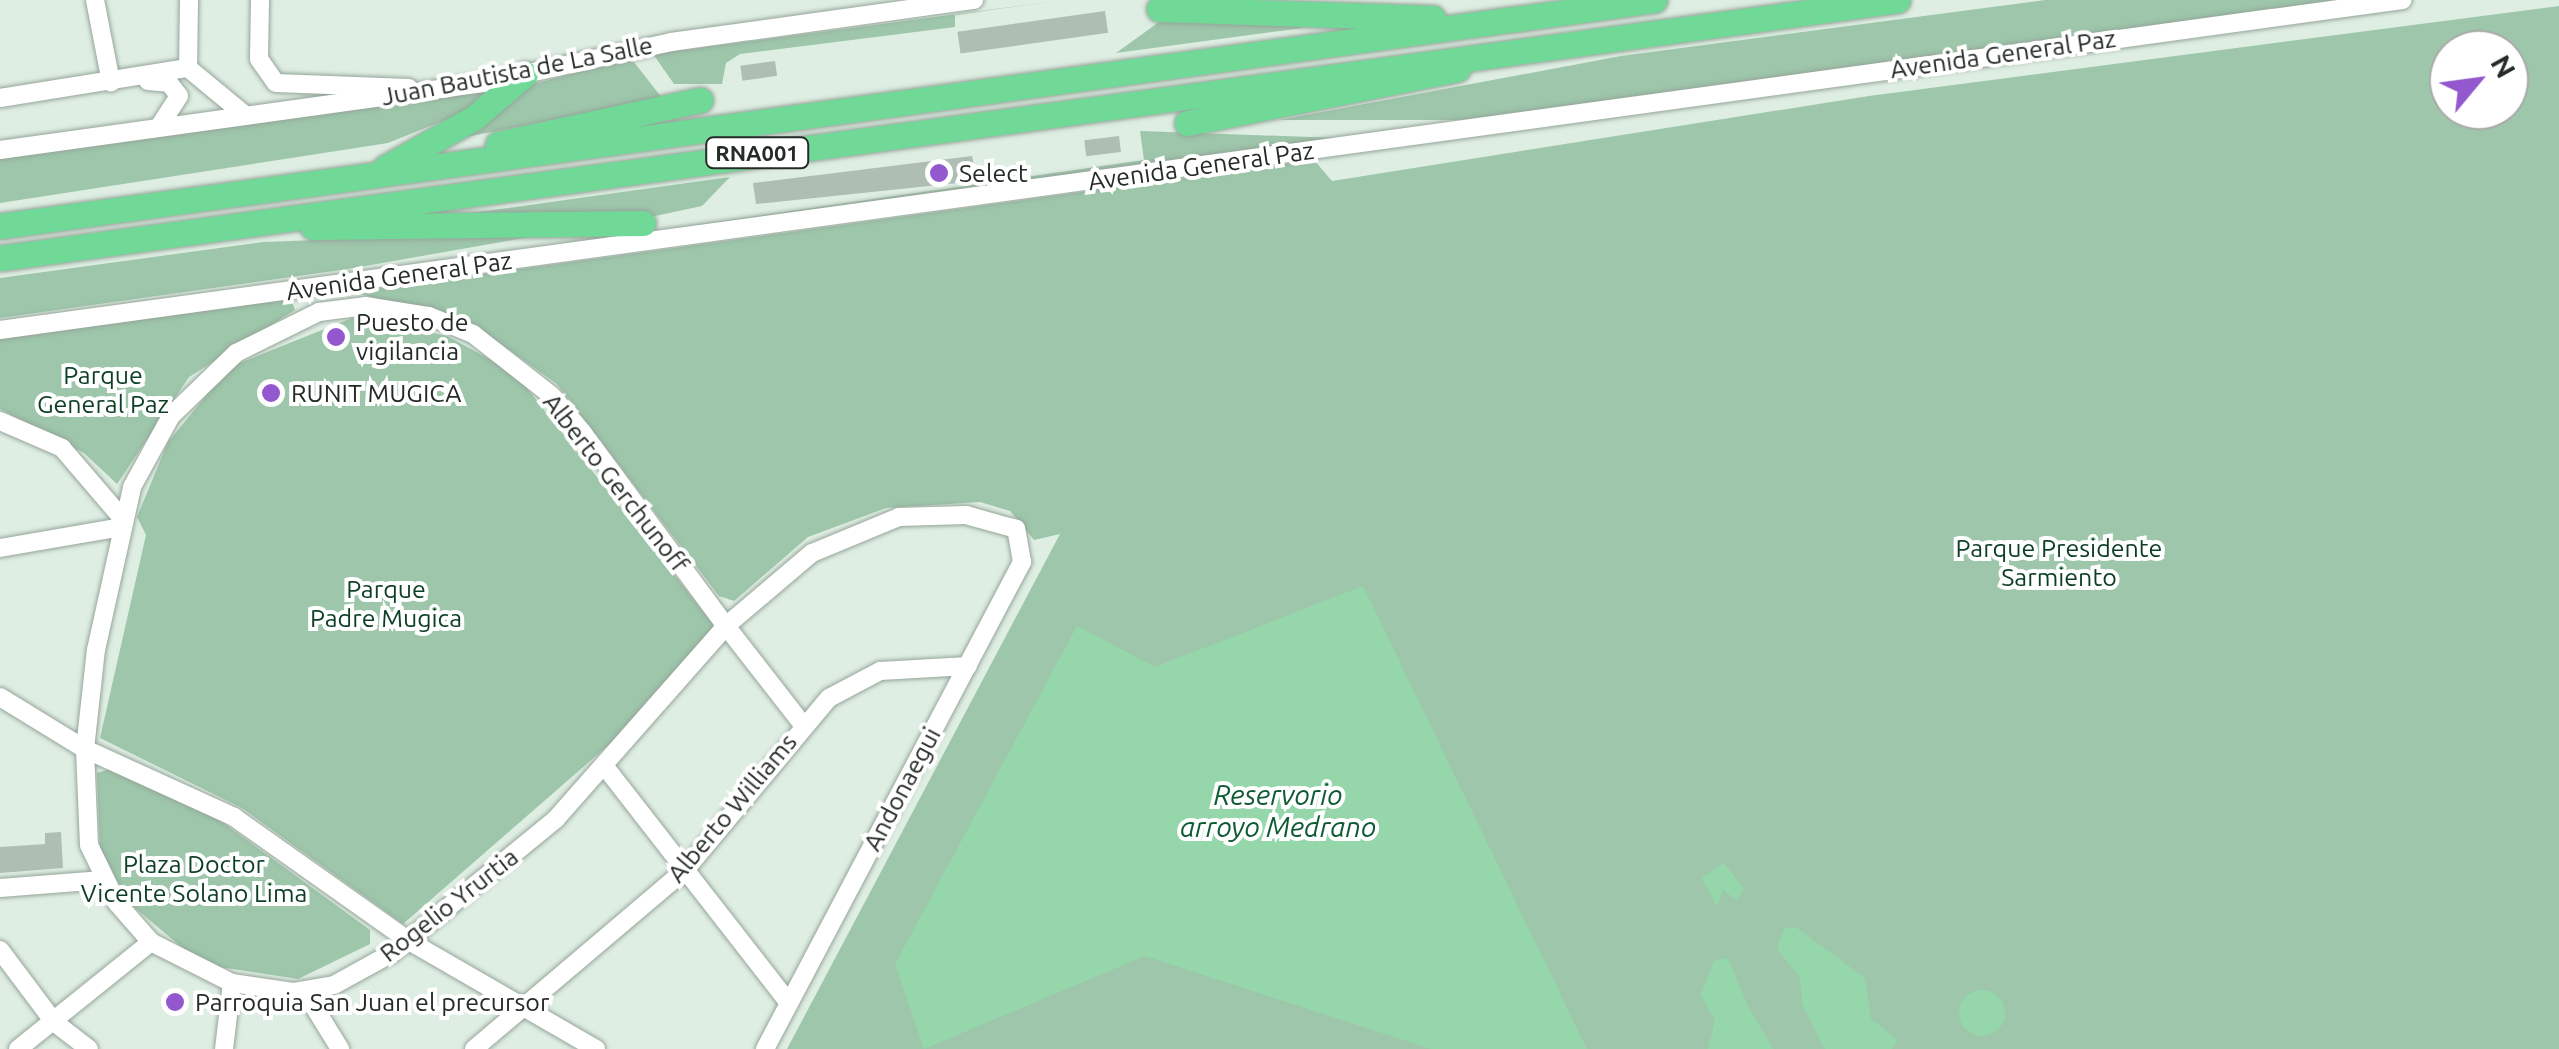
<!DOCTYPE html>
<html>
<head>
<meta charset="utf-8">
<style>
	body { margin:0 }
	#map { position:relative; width:2559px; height:1049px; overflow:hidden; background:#dfeee3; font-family:Ubuntu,sans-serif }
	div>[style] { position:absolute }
	.green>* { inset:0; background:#9dc6aa }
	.water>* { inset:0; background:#95d6aa }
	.round { border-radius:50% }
	.building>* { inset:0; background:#afbeb3; transform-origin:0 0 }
	.roads { filter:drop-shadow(0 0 2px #96a59a) drop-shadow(0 0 2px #96a59a) }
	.minor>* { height:18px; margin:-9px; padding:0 9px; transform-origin:9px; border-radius:9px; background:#fff }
	.highway>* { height:25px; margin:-12.5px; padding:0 12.5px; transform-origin:12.5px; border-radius:12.5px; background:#71d998 }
	.dots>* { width:28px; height:28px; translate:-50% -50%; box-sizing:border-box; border:5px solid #fff; border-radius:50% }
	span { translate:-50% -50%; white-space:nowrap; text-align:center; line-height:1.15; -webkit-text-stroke:8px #fff; paint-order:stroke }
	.shield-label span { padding:2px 8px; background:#fff; border:2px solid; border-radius:8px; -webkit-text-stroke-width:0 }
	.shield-label { font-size:22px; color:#252b26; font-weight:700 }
	.street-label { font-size:25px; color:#252b26 }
	.poi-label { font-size:25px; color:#252b26 }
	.left { translate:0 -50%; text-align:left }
	.park-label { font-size:25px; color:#0c3f23 }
	.water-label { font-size:28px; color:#0f5b33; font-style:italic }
	.north { position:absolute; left:2429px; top:30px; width:100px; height:100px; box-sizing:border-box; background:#fff; border:2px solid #a8aaa8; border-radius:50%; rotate:61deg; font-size:28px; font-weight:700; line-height:40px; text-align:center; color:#252b26 }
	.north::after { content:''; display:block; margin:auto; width:35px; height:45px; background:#9357ce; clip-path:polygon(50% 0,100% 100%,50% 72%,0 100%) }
</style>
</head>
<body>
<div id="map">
	<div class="green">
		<div style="clip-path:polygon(1064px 0,955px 15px,955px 27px,740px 54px,726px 63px,722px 84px,674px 84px,653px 54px)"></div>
		<div style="clip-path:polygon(2045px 0,2343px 0,1461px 120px,1279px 120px,1621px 56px)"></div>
		<div style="clip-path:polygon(evenodd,2559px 6px,2559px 1049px,787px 1049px,1060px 534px,1034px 540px,1010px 511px,980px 502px,886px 508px,808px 537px,734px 601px,719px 596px,557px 384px,477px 327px,354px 292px,1314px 160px,1332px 181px,1869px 96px,2559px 6px,2449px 50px,2509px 50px,2509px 110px,2449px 110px,2449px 50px)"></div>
		<div style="clip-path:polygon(1159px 22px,1302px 23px,1302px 28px,1116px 53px)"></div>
		<div style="clip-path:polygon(615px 62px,634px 62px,662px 98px,461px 138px,530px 85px)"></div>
		<div style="clip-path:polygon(489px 91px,470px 110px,388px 143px,0 203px,0 159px)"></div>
		<div style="clip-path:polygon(1140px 131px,1338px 138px,557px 245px,1144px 160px)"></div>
		<div style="clip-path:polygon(730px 177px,702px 206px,655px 216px,450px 216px)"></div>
		<div style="clip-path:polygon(564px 231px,348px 269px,0 318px,0 278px,263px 242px)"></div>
		<div style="clip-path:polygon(291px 299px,295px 310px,189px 377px,117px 484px,84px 453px,0 409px,0 339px)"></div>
		<div style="clip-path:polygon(357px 316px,447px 336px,515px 373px,713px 624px,711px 639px,628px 728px,403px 924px,242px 808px,100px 738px,146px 535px,137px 517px,168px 442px,230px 367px)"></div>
		<div style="clip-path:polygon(110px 769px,218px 819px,370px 930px,370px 944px,298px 979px,219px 967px,184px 949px,129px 903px,100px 848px,97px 773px)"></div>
	</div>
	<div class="water">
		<div style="clip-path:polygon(1363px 586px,1587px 1049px,1431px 1049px,1145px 956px,924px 1049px,895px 964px,1077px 626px,1155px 667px)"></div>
		<div style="clip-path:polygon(1724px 863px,1744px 889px,1737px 901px,1723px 890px,1717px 907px,1702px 878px)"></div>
		<div style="clip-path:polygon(1784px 928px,1797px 928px,1865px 978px,1871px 1019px,1898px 1040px,1892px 1049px,1825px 1049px,1802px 1004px,1800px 978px,1777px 949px)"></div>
		<div style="clip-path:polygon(1728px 958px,1748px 1006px,1773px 1049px,1708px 1049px,1715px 1020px,1701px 995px,1714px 961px)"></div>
		<div class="round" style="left:1959px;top:990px;width:46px;height:46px"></div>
	</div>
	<div class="building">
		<div style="left:1105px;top:11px;width:22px;height:149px;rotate:82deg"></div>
		<div style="left:775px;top:61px;width:15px;height:35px;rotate:82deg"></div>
		<div style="left:1119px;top:136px;width:16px;height:35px;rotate:83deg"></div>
		<div style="clip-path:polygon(972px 156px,977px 181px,756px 204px,753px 183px)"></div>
		<div style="clip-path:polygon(61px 832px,63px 868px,0 873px,0 847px,45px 844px,45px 833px)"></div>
	</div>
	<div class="roads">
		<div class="minor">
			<div style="left:95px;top:0;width:84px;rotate:79deg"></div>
			<div style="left:189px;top:0;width:68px;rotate:90.8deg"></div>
			<div style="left:188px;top:68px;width:75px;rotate:39.6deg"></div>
			<div style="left:260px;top:0;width:59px;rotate:91deg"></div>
			<div style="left:259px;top:59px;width:29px;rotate:55deg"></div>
			<div style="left:276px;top:83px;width:133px;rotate:2.2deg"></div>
			<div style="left:148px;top:81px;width:21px;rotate:5deg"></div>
			<div style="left:169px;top:83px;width:16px;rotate:52deg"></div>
			<div style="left:179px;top:96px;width:38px;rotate:123deg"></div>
			<div style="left:0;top:98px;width:190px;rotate:-9.1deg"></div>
			<div style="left:0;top:150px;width:493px;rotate:-7.9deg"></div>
			<div style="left:488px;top:82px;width:187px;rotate:-12.3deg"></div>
			<div style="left:671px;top:42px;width:306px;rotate:-7.9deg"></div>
			<div style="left:0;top:330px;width:2425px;rotate:-7.82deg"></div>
			<div style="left:0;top:421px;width:68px;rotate:23.5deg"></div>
			<div style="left:62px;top:448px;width:92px;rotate:49.4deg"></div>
			<div style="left:0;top:548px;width:123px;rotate:-9.8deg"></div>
			<div style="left:0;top:697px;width:100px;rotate:31.5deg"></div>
			<div style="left:85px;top:749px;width:164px;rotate:24.5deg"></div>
			<div style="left:234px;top:817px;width:214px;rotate:35.3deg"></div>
			<div style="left:409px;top:941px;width:216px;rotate:30deg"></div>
			<div style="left:606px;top:768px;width:298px;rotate:52.1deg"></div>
			<div style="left:0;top:888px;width:103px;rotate:-4.4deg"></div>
			<div style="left:0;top:950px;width:90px;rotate:53.1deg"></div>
			<div style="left:54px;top:1022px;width:44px;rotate:37.6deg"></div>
			<div style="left:305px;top:992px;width:67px;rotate:58.4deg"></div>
			<div style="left:18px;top:1049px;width:171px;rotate:-38.8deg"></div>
			<div style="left:224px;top:1049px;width:66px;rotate:-83.1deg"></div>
			<div style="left:474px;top:1049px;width:277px;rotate:-40.3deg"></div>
			<div style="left:685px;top:870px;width:224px;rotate:-50.1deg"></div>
			<div style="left:829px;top:698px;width:58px;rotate:-27.9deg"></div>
			<div style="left:880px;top:671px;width:88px;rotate:-3.3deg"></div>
			<div style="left:765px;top:1049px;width:551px;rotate:-62.18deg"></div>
			<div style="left:1022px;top:562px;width:34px;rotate:-100deg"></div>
			<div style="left:1016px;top:529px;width:52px;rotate:-164.4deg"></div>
			<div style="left:966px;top:515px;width:67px;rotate:178.3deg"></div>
			<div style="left:899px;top:517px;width:94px;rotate:157.5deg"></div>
			<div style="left:812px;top:553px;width:113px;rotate:139.7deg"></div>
			<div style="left:726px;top:626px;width:257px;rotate:131.4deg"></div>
			<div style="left:556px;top:819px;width:212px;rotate:140.7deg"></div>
			<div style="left:392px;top:953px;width:66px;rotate:151.1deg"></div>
			<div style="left:334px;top:985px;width:42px;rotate:170.3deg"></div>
			<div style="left:293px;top:992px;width:62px;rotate:-171.6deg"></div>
			<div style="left:232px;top:983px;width:91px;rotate:-153.2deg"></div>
			<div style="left:151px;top:942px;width:52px;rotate:-131.1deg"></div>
			<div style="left:117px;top:903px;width:64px;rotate:-115.8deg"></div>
			<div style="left:89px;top:845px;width:96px;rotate:-92.4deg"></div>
			<div style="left:85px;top:749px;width:100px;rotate:-83.7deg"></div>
			<div style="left:96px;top:650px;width:167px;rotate:-77.5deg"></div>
			<div style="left:132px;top:487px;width:81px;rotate:-61.2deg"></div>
			<div style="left:171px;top:416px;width:91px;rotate:-44.1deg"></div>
			<div style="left:236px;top:353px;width:93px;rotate:-26.3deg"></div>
			<div style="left:319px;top:312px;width:46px;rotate:-7.4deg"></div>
			<div style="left:365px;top:306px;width:65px;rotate:8.9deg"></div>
			<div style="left:429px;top:316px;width:48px;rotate:22.2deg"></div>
			<div style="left:473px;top:334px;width:100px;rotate:38.1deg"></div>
			<div style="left:552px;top:396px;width:48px;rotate:50deg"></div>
			<div style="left:583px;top:433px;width:240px;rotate:53.5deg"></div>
			<div style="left:726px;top:626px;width:125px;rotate:52.1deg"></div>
		</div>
		<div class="highway">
			<div style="left:1159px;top:9px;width:274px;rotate:1.9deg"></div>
			<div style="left:1187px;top:123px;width:276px;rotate:-11.3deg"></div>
			<div style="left:498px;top:144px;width:207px;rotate:-12.3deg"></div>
			<div style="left:385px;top:168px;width:103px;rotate:-29.5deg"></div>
			<div style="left:475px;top:117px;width:66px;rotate:-40.7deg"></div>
			<div style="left:0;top:226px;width:1670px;rotate:-7.78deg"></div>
			<div style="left:313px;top:227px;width:330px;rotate:-0.7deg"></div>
			<div style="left:0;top:258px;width:1915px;rotate:-7.74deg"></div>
		</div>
	</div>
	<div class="dots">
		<div style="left:939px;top:173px;background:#9357ce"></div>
		<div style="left:336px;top:337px;background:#9357ce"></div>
		<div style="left:271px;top:393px;background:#9357ce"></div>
		<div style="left:175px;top:1002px;background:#9357ce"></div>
	</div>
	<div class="shield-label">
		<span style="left:757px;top:153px">RNA001</span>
	</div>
	<div class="street-label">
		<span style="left:2003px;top:54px;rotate:-8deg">Avenida General Paz</span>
		<span style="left:517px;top:71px;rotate:-11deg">Juan Bautista de La Salle</span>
		<span style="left:1201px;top:166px;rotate:-8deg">Avenida General Paz</span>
		<span style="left:399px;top:276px;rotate:-8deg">Avenida General Paz</span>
		<span style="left:616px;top:483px;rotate:52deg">Alberto Gerchunoff</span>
		<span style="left:902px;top:789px;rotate:-62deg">Andonaegui</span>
		<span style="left:732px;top:808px;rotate:-50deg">Alberto Williams</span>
		<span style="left:449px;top:905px;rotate:-38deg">Rogelio Yrurtia</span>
	</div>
	<div class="poi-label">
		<span class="left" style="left:959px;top:173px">Select</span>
		<span class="left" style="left:356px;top:337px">Puesto de<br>vigilancia</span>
		<span class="left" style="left:291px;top:393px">RUNIT MUGICA</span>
		<span class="left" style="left:195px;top:1002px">Parroquia San Juan el precursor</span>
	</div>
	<div class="park-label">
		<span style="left:103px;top:390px">Parque<br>General Paz</span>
		<span style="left:2059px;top:563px">Parque Presidente<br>Sarmiento</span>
		<span style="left:386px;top:604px">Parque<br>Padre Mugica</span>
		<span style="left:194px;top:879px">Plaza Doctor<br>Vicente Solano Lima</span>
	</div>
	<div class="water-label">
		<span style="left:1278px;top:811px">Reservorio<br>arroyo Medrano</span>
	</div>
	<div class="north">N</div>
</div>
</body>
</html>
